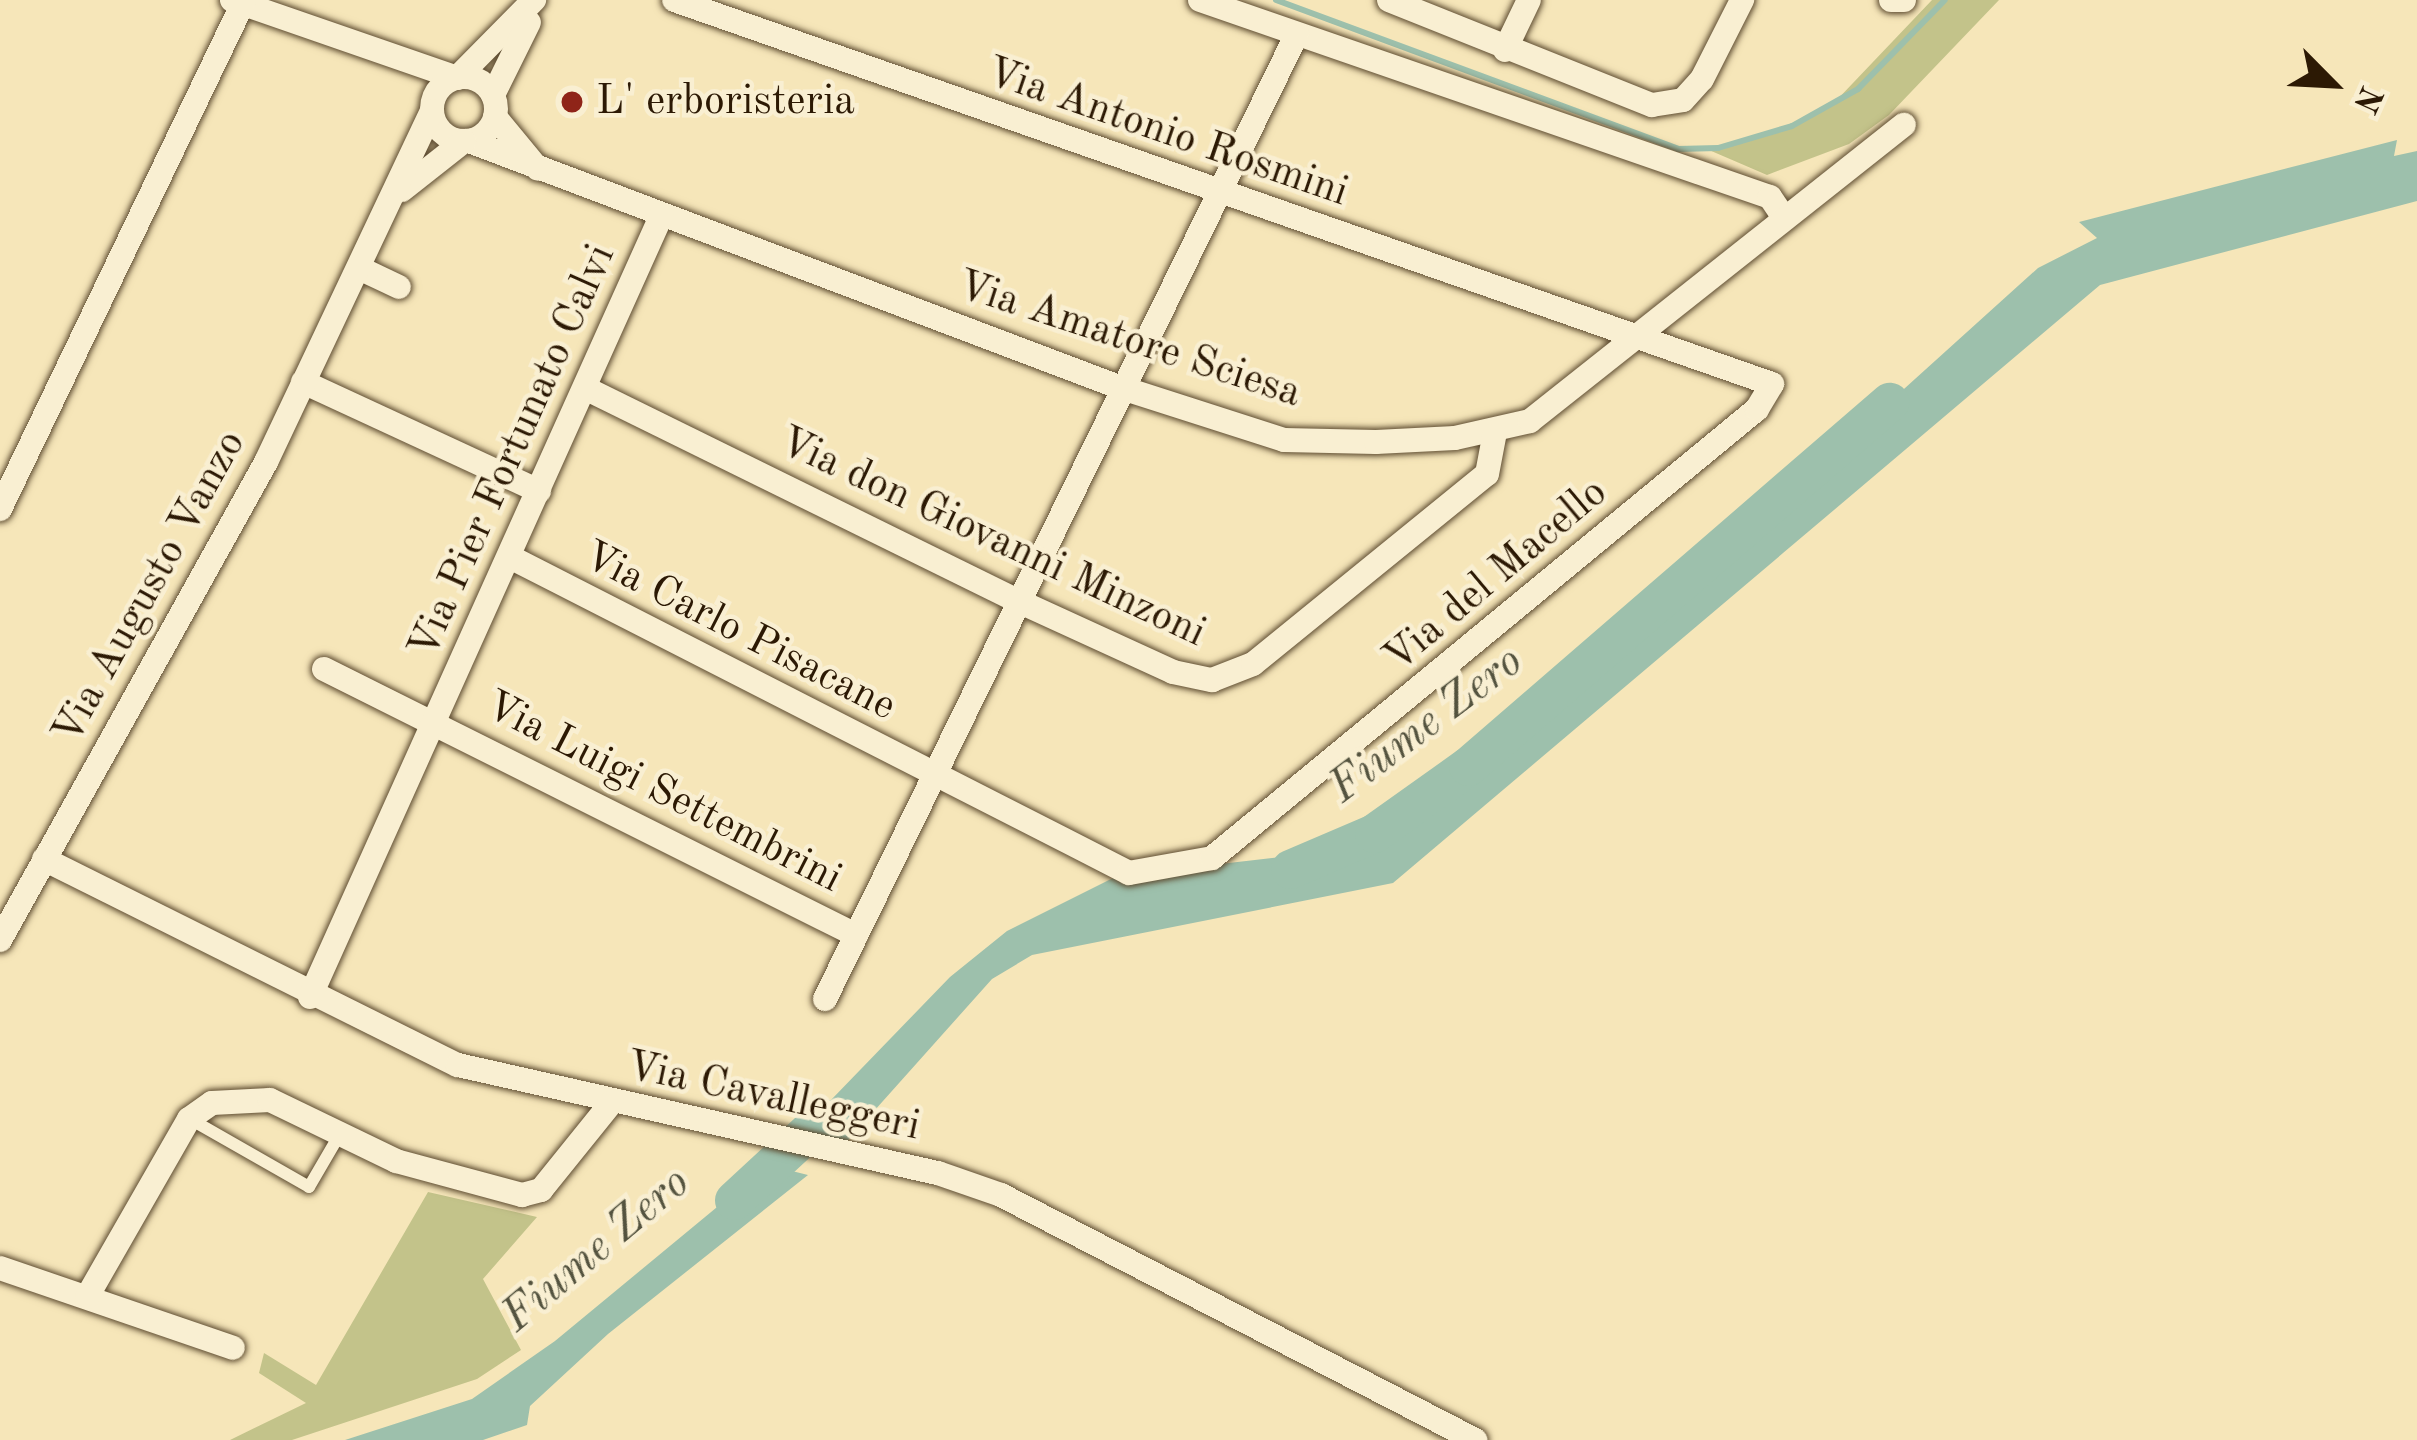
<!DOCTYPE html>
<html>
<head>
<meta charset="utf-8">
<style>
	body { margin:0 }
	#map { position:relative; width:2417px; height:1440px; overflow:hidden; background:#f6e6b9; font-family:"Old Standard TT",serif }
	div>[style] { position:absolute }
	.green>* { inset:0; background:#c3c38a }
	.water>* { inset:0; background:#9dc0ac }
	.stream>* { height:6px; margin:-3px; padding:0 3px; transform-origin:3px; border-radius:3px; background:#9dc0ac }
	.river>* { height:39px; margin:-19.5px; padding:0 19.5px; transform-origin:19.5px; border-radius:19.5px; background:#9dc0ac }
	.roads { filter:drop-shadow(0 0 3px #5e4c31) drop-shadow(0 0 3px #5e4c31) }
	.lane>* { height:12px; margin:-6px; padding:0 6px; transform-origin:6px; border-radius:6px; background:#f9efd2 }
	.street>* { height:24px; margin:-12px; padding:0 12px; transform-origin:12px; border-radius:12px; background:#f9efd2 }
	.street>.ring { margin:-12px; padding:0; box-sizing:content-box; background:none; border:24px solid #f9efd2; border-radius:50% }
	.dots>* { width:33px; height:33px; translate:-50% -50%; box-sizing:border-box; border:6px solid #f9efd2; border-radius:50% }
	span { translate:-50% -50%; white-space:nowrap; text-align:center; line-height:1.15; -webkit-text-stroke:9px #f9efd2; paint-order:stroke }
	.poi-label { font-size:42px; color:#2c1904 }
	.left { translate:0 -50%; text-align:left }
	.street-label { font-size:42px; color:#2c1904 }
	.water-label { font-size:45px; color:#54533f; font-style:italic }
	.north { position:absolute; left:2273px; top:24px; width:120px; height:120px; -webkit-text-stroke:9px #f9efd2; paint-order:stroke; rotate:114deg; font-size:33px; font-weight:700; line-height:48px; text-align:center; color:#2c1904 }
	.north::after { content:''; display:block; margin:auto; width:42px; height:54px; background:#2c1904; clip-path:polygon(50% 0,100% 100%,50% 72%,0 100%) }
</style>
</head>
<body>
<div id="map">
	<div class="green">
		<div style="clip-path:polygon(1932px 0,1999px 0,1889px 115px,1849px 144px,1767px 175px,1709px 150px,1773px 134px,1833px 104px)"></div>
		<div style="clip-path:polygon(428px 1192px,537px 1217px,483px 1279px,521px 1350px,477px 1379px,292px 1440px,230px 1440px,306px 1403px,259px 1373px,264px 1353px,316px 1385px)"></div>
	</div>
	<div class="water">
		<div style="clip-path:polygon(2397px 140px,2394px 156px,2417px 151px,2417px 201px,2100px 285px,1393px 883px,1032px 955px,992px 979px,841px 1148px,801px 1131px,950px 977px,1007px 931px,1117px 876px,1367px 847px,1730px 546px,2038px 268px,2097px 238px,2079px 222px)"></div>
		<div style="clip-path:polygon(768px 1165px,808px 1175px,608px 1334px,530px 1406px,527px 1425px,483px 1440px,345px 1440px,472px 1399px,555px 1341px)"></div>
	</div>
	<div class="stream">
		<div style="left:1276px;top:0;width:429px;rotate:20.3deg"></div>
		<div style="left:1678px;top:149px;width:40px;rotate:-1.4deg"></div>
		<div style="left:1718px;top:148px;width:77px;rotate:-16.6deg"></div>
		<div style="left:1792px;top:126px;width:76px;rotate:-29.3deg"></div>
		<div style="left:1858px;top:89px;width:124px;rotate:-45.7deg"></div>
	</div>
	<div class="river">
		<div style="left:1290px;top:869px;width:91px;rotate:-23.2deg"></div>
		<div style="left:1374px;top:833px;width:115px;rotate:-35.5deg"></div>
		<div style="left:1468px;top:766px;width:557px;rotate:-40.85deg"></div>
		<div style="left:734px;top:1200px;width:121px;rotate:-42.7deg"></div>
	</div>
	<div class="roads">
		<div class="lane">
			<div style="left:190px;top:1119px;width:137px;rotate:29.7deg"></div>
			<div style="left:309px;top:1187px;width:61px;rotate:-59.7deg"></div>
		</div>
		<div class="street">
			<div style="left:232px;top:0;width:238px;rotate:19.1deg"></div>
			<div style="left:457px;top:78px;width:110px;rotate:-45.4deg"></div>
			<div style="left:1200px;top:0;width:603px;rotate:19.07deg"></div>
			<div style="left:1770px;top:197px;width:23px;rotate:56deg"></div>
			<div style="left:1389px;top:0;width:283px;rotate:21.8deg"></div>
			<div style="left:1652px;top:105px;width:31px;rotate:-9deg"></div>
			<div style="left:1683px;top:100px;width:28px;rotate:-48deg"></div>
			<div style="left:1702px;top:79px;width:89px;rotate:-63.1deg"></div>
			<div style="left:1891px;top:0;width:13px"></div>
			<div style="left:1505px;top:50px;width:55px;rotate:-64.4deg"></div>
			<div class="ring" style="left:432px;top:77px;width:40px;height:40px"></div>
			<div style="left:493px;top:95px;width:81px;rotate:-63.7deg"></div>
			<div style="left:495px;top:117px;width:67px;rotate:50.4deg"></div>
			<div style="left:469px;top:141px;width:695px;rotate:20.73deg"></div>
			<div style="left:1119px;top:387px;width:173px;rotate:17.8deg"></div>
			<div style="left:1284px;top:440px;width:92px;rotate:1.2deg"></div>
			<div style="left:1376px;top:442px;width:79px;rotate:-2.9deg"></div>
			<div style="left:1455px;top:438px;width:77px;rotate:-12.8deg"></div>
			<div style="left:1530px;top:421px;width:477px;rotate:-38.4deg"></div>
			<div style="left:402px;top:190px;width:79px;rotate:-38.3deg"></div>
			<div style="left:359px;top:268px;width:44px;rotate:25.4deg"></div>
			<div style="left:303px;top:382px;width:260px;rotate:24.8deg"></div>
			<div style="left:585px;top:388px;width:480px;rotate:26.2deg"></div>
			<div style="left:1016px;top:600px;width:173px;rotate:24.6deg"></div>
			<div style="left:1173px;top:672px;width:40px;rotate:12deg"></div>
			<div style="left:1212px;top:680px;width:44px;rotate:-21.3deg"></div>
			<div style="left:1253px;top:664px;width:301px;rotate:-39.1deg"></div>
			<div style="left:1487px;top:474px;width:43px;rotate:-79.2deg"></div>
			<div style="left:0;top:509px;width:561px;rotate:-64.35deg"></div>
			<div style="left:510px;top:557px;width:695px;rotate:27.04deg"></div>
			<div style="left:1129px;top:873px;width:84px;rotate:-10.2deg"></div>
			<div style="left:1212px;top:858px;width:706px;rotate:-39.48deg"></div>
			<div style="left:1757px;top:409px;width:29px;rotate:-59deg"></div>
			<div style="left:1772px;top:384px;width:1163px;rotate:-160.72deg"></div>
			<div style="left:324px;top:669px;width:595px;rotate:26.57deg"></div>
			<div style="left:44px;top:859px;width:462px;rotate:26.5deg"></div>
			<div style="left:458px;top:1065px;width:492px;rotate:12.7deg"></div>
			<div style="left:938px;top:1173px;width:67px;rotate:19.2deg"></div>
			<div style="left:1001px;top:1195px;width:534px;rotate:27.33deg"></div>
			<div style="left:0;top:940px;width:547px;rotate:-60.9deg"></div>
			<div style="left:266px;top:462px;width:388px;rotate:-64.7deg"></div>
			<div style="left:310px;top:997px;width:858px;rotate:-65.79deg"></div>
			<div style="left:825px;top:999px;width:1074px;rotate:-63.94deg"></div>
			<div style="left:0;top:1268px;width:246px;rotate:18.9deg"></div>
			<div style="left:87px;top:1297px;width:205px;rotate:-60.2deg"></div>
			<div style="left:189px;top:1119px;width:28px;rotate:-35deg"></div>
			<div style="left:212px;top:1103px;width:58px;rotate:-3deg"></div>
			<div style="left:270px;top:1100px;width:140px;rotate:25.8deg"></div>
			<div style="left:396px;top:1161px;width:131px;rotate:15.1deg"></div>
			<div style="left:522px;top:1195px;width:20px;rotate:-15deg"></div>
			<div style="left:541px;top:1190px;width:113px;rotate:-51.1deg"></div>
		</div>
	</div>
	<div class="dots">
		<div style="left:572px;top:102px;background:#8f2418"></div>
	</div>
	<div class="poi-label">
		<span class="left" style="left:596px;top:102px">L' erboristeria</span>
	</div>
	<div class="street-label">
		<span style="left:1167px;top:133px;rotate:19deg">Via Antonio Rosmini</span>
		<span style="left:1129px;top:340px;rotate:18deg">Via Amatore Sciesa</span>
		<span style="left:513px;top:452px;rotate:-66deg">Via Pier Fortunato Calvi</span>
		<span style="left:992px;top:538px;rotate:25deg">Via don Giovanni Minzoni</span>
		<span style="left:1496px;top:576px;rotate:-40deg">Via del Macello</span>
		<span style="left:150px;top:588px;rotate:-61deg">Via Augusto Vanzo</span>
		<span style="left:739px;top:632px;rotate:27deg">Via Carlo Pisacane</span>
		<span style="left:663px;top:793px;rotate:27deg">Via Luigi Settembrini</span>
		<span style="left:773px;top:1097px;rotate:12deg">Via Cavalleggeri</span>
	</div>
	<div class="water-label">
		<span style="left:1427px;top:726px;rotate:-37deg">Fiume Zero</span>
		<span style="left:597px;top:1251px;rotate:-40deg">Fiume Zero</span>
	</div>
	<div class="north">N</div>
</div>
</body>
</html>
